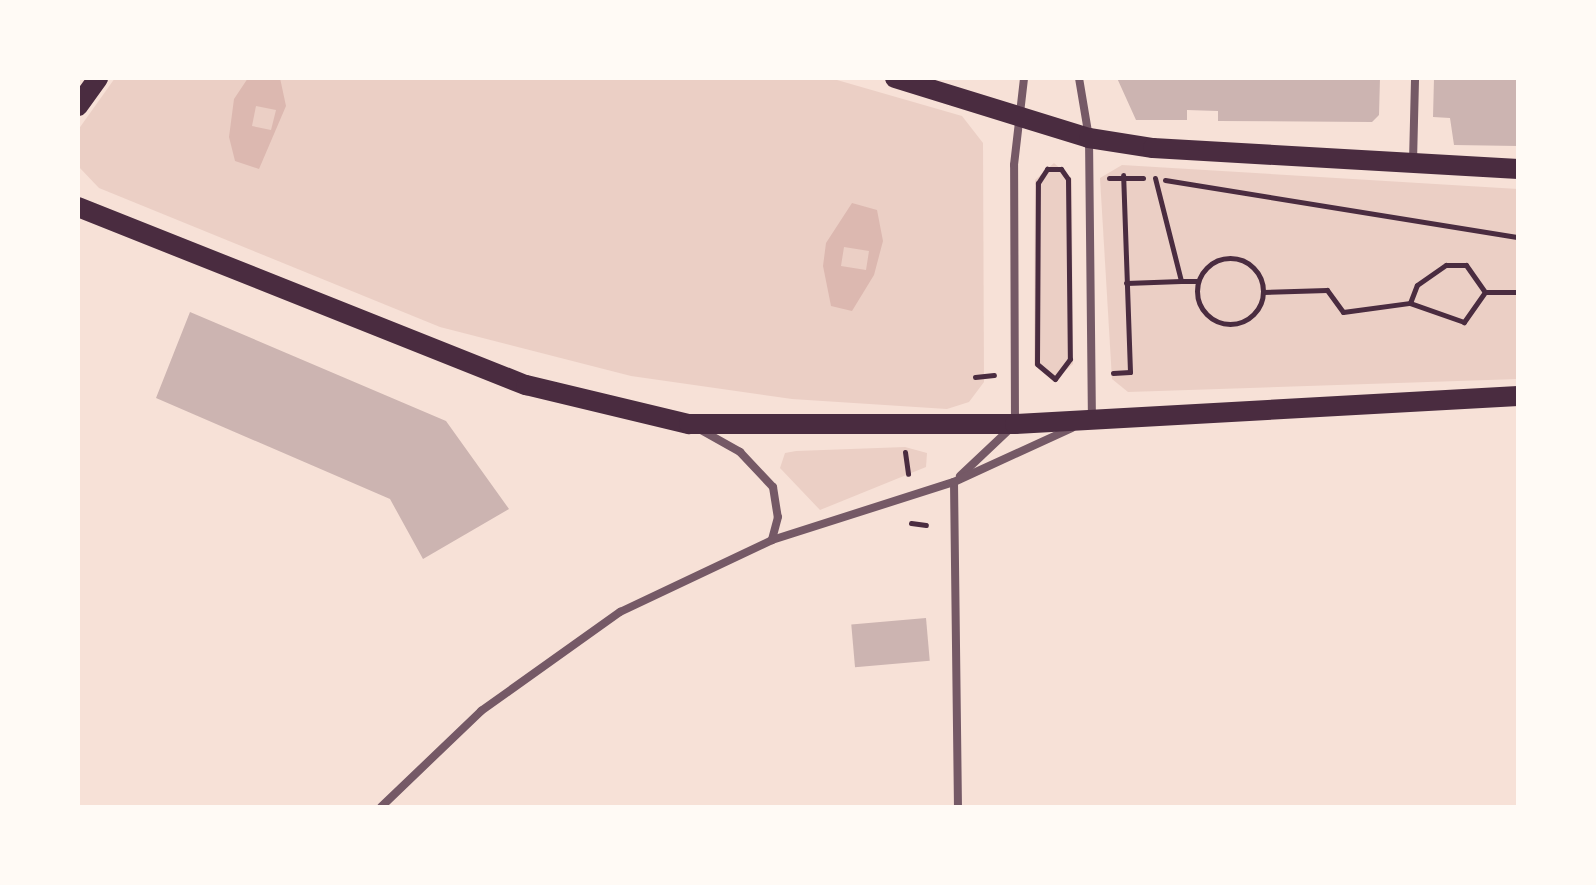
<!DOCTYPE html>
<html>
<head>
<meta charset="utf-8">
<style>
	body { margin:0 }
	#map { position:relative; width:1596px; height:885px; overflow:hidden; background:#f7e1d7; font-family:"Fira Sans",sans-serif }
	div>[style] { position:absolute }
	.green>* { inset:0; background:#ebcfc5 }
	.water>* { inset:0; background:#dcb8b0 }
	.building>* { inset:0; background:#ccb4b1; transform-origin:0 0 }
	.path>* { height:5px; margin:-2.5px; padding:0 2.5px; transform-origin:2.5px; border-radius:2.5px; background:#4a2c40 }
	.path>.ring { margin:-2.5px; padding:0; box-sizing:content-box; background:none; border:5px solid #4a2c40; border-radius:50% }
	.minor>* { height:8px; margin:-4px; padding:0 4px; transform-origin:4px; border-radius:4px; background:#755966 }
	.primary>* { height:20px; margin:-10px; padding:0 10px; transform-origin:10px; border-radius:10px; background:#4a2c40 }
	span { translate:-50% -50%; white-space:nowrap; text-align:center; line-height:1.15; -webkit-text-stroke:7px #fffaf5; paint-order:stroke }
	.frame { position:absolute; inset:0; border:80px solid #fffaf5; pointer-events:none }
</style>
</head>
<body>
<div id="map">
	<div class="green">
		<div style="clip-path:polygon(115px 78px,830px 78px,962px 116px,983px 143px,984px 382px,969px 402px,947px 409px,792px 399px,631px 376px,440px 327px,99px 188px,78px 166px,78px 130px)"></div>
		<div style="clip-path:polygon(1054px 163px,1072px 179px,1073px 364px,1053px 381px,1034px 365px,1035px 180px)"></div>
		<div style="clip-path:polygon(1122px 165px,1518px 189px,1518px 379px,1128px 392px,1112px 379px,1100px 178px)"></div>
		<div style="clip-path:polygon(905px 447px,927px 453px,926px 467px,820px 510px,780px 468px,785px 453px,796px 451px)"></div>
	</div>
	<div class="water">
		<div style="clip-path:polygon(evenodd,248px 78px,280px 78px,286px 106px,259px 169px,235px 161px,229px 137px,234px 99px,248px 78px,256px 106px,276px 110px,271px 130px,252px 126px,256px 106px)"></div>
		<div style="clip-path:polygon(evenodd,852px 203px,877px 210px,883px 241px,874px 275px,852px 311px,831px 306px,823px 266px,826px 243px,852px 203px,844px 247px,869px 251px,866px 270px,841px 266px,844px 247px)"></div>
	</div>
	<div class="building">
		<div style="clip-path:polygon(1117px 78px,1380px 78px,1379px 115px,1372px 122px,1218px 121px,1218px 111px,1187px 110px,1187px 120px,1136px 120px)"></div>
		<div style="clip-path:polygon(1434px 78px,1518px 78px,1518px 146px,1454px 145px,1450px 118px,1433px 117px)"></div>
		<div style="clip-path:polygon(190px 312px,446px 421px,509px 509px,423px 559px,390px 499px,156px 398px)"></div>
		<div style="left:926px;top:618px;width:43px;height:75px;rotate:85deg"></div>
	</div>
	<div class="path">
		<div style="left:1047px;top:169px;width:14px"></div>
		<div style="left:1061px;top:169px;width:12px;rotate:55deg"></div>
		<div style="left:1068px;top:179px;width:180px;rotate:89.4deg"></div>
		<div style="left:1070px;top:359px;width:25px;rotate:127deg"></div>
		<div style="left:1055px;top:379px;width:23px;rotate:-140deg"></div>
		<div style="left:1037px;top:364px;width:181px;rotate:-89.7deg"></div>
		<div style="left:1038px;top:183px;width:17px;rotate:-57deg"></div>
		<div style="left:1109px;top:178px;width:34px"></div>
		<div style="left:1155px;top:178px;width:106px;rotate:75.8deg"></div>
		<div style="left:1181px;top:281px;width:17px"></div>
		<div style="left:1165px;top:180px;width:358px;rotate:9.2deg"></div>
		<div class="ring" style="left:1197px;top:258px;width:61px;height:61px"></div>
		<div style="left:1446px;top:265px;width:20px"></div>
		<div style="left:1466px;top:265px;width:33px;rotate:55deg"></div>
		<div style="left:1485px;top:292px;width:37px;rotate:125deg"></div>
		<div style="left:1464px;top:322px;width:57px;rotate:-160.6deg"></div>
		<div style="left:1410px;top:303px;width:19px;rotate:-69deg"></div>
		<div style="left:1417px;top:285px;width:35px;rotate:-35deg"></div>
		<div style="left:1126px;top:283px;width:55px;rotate:-2.1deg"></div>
		<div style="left:1263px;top:292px;width:64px;rotate:-1.8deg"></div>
		<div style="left:1327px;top:290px;width:27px;rotate:54deg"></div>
		<div style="left:1343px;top:312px;width:68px;rotate:-7.7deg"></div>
		<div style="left:1485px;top:292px;width:33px"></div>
		<div style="left:1113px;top:373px;width:17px;rotate:-3deg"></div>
		<div style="left:1130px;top:372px;width:197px;rotate:-92deg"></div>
		<div style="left:975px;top:377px;width:19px;rotate:-6deg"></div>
		<div style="left:905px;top:452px;width:22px;rotate:82deg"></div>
		<div style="left:911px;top:523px;width:15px;rotate:8deg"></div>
	</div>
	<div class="minor">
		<div style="left:1079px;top:78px;width:61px;rotate:80.5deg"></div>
		<div style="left:1089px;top:138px;width:281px;rotate:89.4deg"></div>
		<div style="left:1413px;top:162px;width:84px;rotate:-88.6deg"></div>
		<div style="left:701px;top:430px;width:45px;rotate:29.4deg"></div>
		<div style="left:740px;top:452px;width:48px;rotate:46.7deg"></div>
		<div style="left:773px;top:487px;width:30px;rotate:81deg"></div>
		<div style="left:778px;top:517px;width:24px;rotate:105deg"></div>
		<div style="left:960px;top:476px;width:76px;rotate:-43.4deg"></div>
		<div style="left:1015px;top:424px;width:259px;rotate:-90.2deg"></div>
		<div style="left:1014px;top:165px;width:88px;rotate:-83.4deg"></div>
		<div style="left:954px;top:482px;width:325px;rotate:89.3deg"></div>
		<div style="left:381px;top:807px;width:139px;rotate:-43.8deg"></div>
		<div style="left:481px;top:711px;width:171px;rotate:-35.5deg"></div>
		<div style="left:620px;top:612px;width:168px;rotate:-25.3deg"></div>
		<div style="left:772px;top:540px;width:191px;rotate:-17.7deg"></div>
		<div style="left:954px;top:482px;width:130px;rotate:-24.6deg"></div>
	</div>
	<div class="primary">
		<div style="left:895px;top:78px;width:203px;rotate:17.2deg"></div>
		<div style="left:1089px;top:138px;width:65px;rotate:8.9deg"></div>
		<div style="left:1153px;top:148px;width:366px;rotate:3.3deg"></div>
		<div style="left:78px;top:106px;width:34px;rotate:-54deg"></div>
		<div style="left:78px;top:207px;width:482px;rotate:21.7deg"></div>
		<div style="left:526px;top:385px;width:168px;rotate:13.5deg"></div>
		<div style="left:689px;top:424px;width:326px"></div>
		<div style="left:1015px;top:424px;width:504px;rotate:-3.19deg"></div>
	</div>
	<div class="frame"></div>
</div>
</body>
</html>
